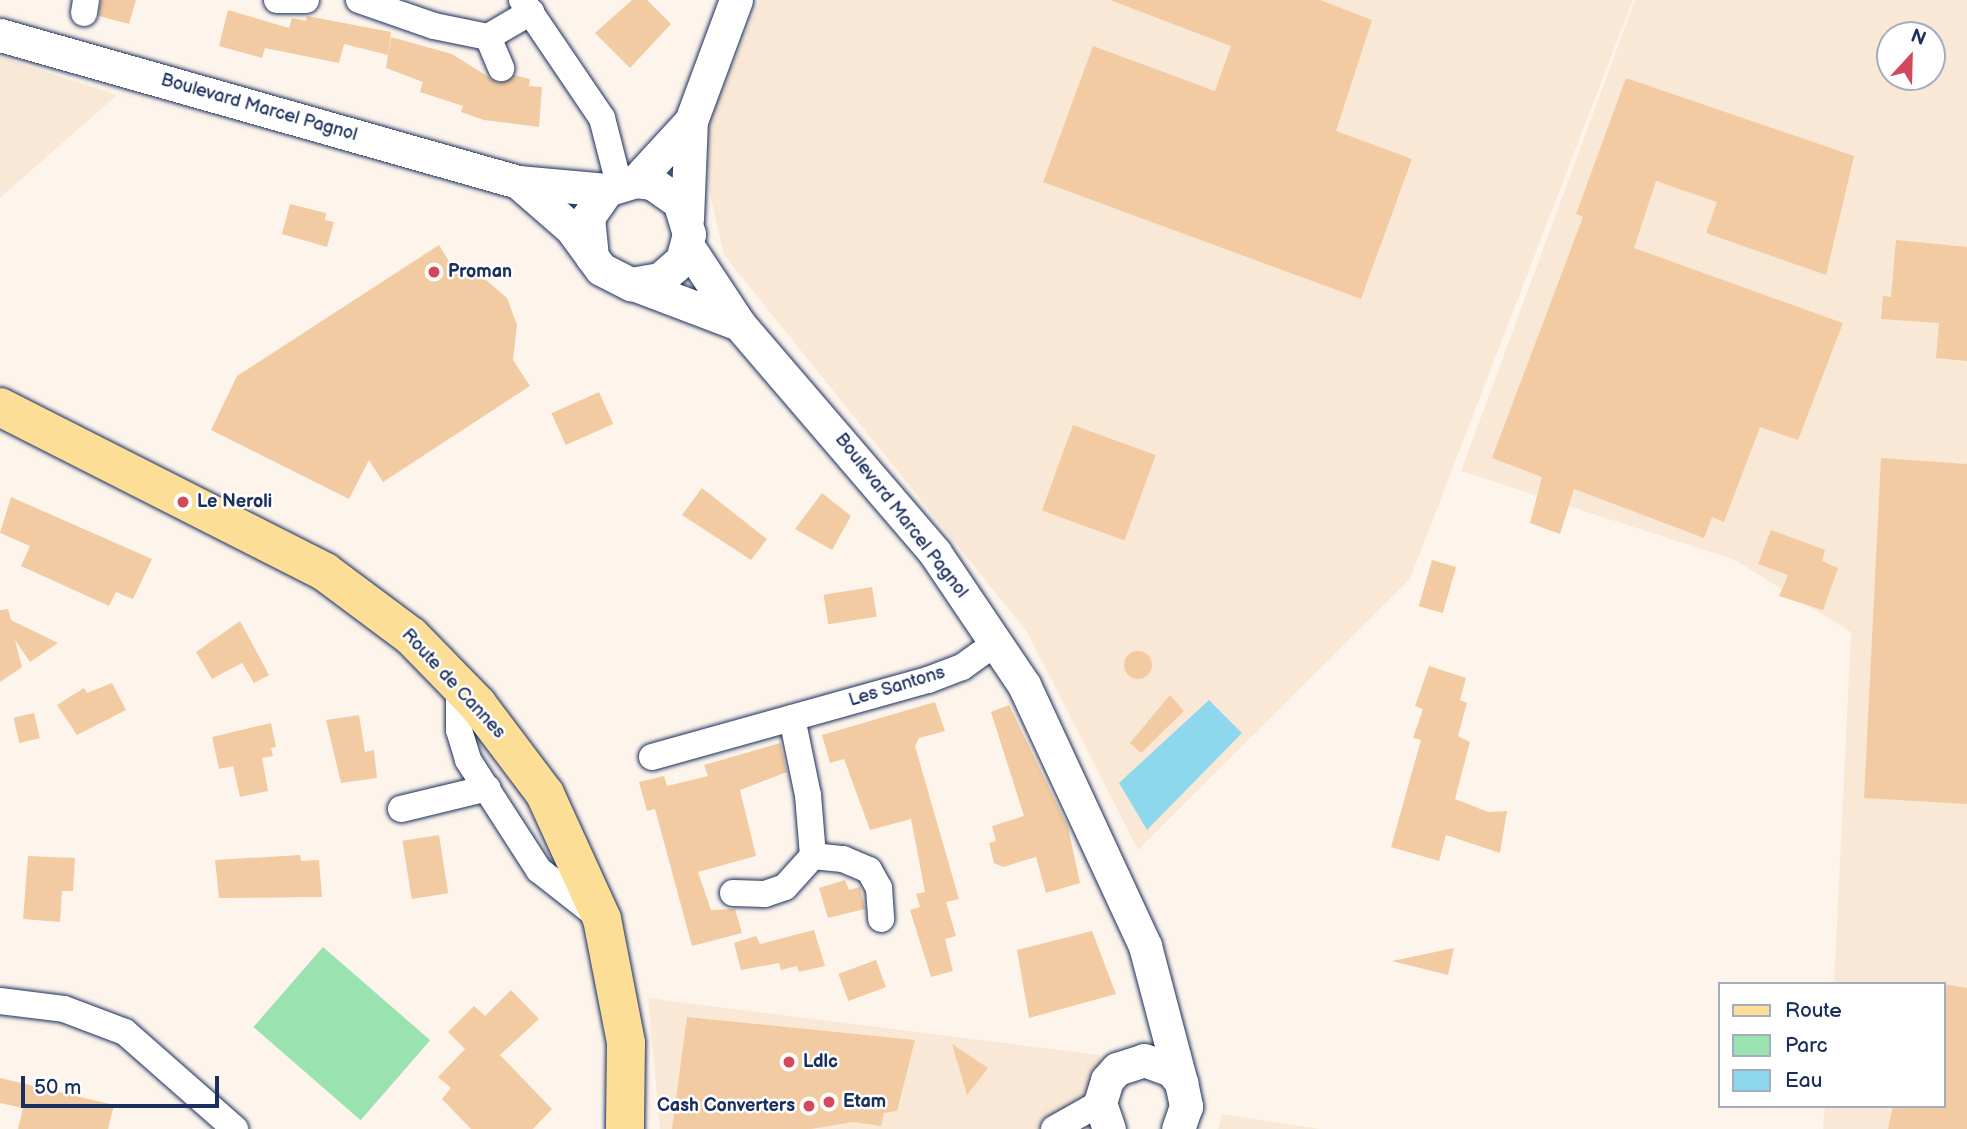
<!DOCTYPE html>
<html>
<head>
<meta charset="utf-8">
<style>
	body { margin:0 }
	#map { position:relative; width:1967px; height:1129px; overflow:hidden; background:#fdf5ec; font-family:"Balsamiq Sans",sans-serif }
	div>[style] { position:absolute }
	.built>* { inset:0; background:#fae8d6 }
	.green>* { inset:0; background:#9ae3b1; transform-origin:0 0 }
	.water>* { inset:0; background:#8ed8ee }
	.building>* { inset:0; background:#f3cba2; transform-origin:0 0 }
	.round { border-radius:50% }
	.roads { filter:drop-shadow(0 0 2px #1b2f5e) drop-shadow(0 0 2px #1b2f5e) }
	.minor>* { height:26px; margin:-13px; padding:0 13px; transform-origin:13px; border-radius:13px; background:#fff }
	.tertiary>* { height:33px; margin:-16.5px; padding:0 16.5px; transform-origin:16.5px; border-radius:16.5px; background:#fff }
	.primary>* { height:38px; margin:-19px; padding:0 19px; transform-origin:19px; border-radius:19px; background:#fcde96 }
	.dots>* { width:19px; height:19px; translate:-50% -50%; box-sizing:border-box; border:4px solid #fff; border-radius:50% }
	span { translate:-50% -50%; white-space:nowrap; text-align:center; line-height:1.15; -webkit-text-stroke:5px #fff; paint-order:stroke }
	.street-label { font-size:18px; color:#1b2f5e }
	.poi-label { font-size:18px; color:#1b2f5e; font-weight:700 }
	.left { translate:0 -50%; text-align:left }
	.right { translate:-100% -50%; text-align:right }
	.legend { position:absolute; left:1718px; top:982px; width:228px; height:126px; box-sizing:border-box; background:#fff; border:2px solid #a4acbf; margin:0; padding:9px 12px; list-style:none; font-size:21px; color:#1b2f5e }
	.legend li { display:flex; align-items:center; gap:14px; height:35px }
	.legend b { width:35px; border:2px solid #a4acbf }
	.north { position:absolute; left:1876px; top:21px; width:70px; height:70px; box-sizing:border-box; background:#fff; border:2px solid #a4acbf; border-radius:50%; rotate:22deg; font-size:19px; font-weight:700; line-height:28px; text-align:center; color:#1b2f5e }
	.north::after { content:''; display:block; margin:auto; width:24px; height:32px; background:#d1495b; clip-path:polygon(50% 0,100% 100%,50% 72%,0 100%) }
	.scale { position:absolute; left:21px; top:1076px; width:198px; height:32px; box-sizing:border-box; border:4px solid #1b2f5e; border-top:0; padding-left:9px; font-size:21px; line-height:24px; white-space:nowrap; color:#1b2f5e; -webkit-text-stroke:5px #fff; paint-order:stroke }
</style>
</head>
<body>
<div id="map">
	<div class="built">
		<div style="clip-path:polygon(760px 0,1633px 0,1410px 579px,1138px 850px,1027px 632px,724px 255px,710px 194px,706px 127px)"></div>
		<div style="clip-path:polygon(evenodd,1635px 0,1967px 0,1967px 1129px,1823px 1129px,1825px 1106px,1944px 1106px,1944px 984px,1834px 984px,1851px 632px,1735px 560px,1461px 471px,1635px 0,1890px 35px,1932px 35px,1932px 77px,1890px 77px,1890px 35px)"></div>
		<div style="clip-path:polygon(0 57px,117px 95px,0 198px)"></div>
		<div style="clip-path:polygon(648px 998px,1100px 1055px,1102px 1129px,660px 1129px)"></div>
		<div style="clip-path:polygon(1222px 1114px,1320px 1129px,1218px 1129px)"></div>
	</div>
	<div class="green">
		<div style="left:323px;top:947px;width:142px;height:106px;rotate:41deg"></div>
	</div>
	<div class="water">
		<div style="clip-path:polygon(1209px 700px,1242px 733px,1147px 830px,1119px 783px)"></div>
	</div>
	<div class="building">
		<div style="clip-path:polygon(101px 0,136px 0,129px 24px,99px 16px)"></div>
		<div style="clip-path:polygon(632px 0,647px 0,671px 24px,630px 68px,595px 33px)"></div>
		<div style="clip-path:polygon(1110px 0,1320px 0,1372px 20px,1336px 131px,1412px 159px,1361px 299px,1043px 182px,1093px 46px,1215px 91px,1231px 46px)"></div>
		<div style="clip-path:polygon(228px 10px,289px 28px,292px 18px,306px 21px,307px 16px,391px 32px,388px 55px,344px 44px,339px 63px,265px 48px,262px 58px,219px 46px)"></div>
		<div style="clip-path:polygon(391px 37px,452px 54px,498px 83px,514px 75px,530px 79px,529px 86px,542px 87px,539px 127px,484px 120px,461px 112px,463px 106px,420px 92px,423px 82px,386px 68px)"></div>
		<div style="clip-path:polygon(1626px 78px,1854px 156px,1826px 275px,1706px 233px,1717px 202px,1656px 181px,1634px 248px,1843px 323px,1798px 440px,1760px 427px,1724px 522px,1712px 517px,1704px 538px,1574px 489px,1560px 534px,1530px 523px,1542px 477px,1492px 458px,1583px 217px,1576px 214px)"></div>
		<div style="clip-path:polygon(290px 204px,326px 213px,325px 220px,334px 222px,327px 247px,282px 234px)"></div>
		<div style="clip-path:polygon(1896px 240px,1967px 247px,1967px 361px,1936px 358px,1939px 323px,1881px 319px,1883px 296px,1891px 297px)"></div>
		<div style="clip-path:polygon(439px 245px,455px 271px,486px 280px,507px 298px,517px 325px,513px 360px,530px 386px,383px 482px,369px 460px,349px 499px,211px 430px,237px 376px)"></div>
		<div style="left:599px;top:392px;width:35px;height:52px;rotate:66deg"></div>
		<div style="left:1073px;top:425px;width:88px;height:91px;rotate:20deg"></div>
		<div style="clip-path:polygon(1881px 458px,1967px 464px,1967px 804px,1864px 798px)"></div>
		<div style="clip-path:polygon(702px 488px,767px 539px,751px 560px,682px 515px)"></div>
		<div style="clip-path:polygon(822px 493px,851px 516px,832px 550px,795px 529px)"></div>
		<div style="clip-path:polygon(11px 497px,152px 559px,133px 599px,116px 592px,109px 606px,21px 566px,30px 546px,0 533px)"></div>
		<div style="clip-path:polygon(1771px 530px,1825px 550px,1822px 561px,1838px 568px,1823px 610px,1779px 596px,1788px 575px,1758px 564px)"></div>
		<div style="left:1432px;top:560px;width:25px;height:48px;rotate:16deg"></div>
		<div style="left:872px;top:587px;width:30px;height:49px;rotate:81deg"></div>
		<div style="clip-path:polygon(8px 609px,11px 620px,58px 643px,30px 662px,15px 640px,22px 667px,0 682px,0 610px)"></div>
		<div style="clip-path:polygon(240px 621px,269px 675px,254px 683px,242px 663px,212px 679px,196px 652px)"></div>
		<div class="round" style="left:1124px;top:651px;width:28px;height:28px"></div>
		<div style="clip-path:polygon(1429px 666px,1466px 678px,1460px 700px,1467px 703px,1458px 736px,1470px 742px,1455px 799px,1488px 812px,1507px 811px,1500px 853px,1446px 835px,1439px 861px,1391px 847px,1421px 740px,1413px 738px,1423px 709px,1415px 706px)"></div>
		<div style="clip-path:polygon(112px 683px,126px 710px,77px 735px,57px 705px,84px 688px,87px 693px)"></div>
		<div style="clip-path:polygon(1170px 695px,1184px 711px,1141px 753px,1130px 743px)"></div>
		<div style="clip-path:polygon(935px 702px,945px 731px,919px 738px,915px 746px,959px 899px,946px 902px,956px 936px,945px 939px,953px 971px,931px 977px,910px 910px,920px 907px,916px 894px,925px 892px,911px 819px,870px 830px,844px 759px,830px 763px,822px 735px)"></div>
		<div style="clip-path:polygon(1009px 705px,1068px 827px,1080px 883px,1046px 893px,1036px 857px,1003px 867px,994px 863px,989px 843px,996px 841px,992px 826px,1024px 816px,991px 712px)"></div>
		<div style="left:34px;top:713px;width:26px;height:21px;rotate:77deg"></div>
		<div style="clip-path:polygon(359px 715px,365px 752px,374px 750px,377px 778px,341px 783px,326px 720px)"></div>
		<div style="clip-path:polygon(271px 723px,276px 747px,271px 748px,273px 756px,262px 758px,268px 791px,240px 797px,233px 766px,219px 769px,212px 737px)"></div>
		<div style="clip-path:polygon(780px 743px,787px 772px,740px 790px,756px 856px,698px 872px,711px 910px,735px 909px,742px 933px,692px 946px,655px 809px,647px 811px,639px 782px,664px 776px,667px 786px,708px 776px,704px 765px)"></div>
		<div style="left:439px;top:835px;width:59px;height:37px;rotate:81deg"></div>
		<div style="clip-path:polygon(300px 855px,301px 861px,319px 860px,322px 897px,219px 898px,215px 860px)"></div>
		<div style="clip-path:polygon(28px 856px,75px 858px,73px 891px,62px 891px,60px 922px,23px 919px)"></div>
		<div style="clip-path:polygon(845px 880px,849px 890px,860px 887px,865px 909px,828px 918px,819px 888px)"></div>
		<div style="clip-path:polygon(814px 930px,825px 966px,799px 972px,797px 966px,781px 970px,779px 963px,741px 970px,734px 943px,756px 936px,760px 944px)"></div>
		<div style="clip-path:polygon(1092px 931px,1116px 994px,1029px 1018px,1017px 950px)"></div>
		<div style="clip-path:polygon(1454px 948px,1448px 975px,1392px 961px)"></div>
		<div style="left:876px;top:960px;width:29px;height:40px;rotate:70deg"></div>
		<div style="clip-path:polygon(1944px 984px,1967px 988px,1967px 1129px,1888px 1129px,1893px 1106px,1944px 1106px)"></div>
		<div style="clip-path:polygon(511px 990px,539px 1019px,500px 1055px,552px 1109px,533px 1129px,471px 1129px,442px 1099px,451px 1088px,438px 1077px,465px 1049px,448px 1032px,474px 1006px,485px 1016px)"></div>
		<div style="clip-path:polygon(687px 1017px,915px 1040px,897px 1111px,884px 1113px,881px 1126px,853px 1122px,811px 1129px,672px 1129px)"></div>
		<div style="clip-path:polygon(952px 1044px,988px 1068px,967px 1095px)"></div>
		<div style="clip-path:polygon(0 1078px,114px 1105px,108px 1129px,18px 1129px,23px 1108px,0 1103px)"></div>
	</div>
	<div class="roads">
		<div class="minor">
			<div style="left:277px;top:0;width:29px"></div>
			<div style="left:359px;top:0;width:79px;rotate:19.1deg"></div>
			<div style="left:434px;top:26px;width:55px;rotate:11.5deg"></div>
			<div style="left:488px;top:37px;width:50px;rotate:-30.2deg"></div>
			<div style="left:522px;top:0;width:143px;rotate:55.9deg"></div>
			<div style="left:602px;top:118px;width:68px;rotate:75.6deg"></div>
			<div style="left:84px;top:13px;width:13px;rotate:-81deg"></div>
			<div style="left:488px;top:37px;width:34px;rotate:67deg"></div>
			<div style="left:459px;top:685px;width:45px;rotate:90deg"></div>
			<div style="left:459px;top:730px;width:31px;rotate:73deg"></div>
			<div style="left:468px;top:760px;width:131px;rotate:57.2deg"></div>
			<div style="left:539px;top:870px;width:78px;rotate:38.2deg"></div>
			<div style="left:792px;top:718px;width:79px;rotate:78.3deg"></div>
			<div style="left:808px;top:795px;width:61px;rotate:85.3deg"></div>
			<div style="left:813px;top:856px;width:30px;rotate:6deg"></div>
			<div style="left:843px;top:859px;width:28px;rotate:23deg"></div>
			<div style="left:869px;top:870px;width:21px;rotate:61deg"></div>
			<div style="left:879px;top:888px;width:31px;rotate:86deg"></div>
			<div style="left:652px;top:757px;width:287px;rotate:-15.6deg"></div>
			<div style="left:928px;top:680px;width:36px;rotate:-21deg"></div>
			<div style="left:962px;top:667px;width:43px;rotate:-35.5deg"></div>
			<div style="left:401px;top:809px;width:89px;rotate:-13.6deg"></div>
			<div style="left:733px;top:893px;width:32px;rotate:2deg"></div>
			<div style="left:765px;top:894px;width:21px;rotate:-19deg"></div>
			<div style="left:785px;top:887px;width:42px;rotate:-47.9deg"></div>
			<div style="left:0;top:1001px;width:64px;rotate:7.1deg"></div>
			<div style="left:64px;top:1009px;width:65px;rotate:20.7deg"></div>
			<div style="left:125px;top:1032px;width:147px;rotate:41.4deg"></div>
			<div style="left:1054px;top:1129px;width:53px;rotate:-29.5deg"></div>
		</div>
		<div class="tertiary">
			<div style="left:0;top:35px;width:538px;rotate:15.84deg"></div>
			<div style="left:518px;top:182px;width:89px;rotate:5.1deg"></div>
			<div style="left:636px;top:181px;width:81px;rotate:-47.5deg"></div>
			<div style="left:518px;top:182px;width:70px;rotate:41deg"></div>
			<div style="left:571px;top:228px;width:36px;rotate:54deg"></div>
			<div style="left:592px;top:257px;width:15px;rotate:53deg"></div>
			<div style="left:601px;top:269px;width:34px;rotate:27deg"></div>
			<div style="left:631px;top:284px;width:29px;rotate:-10deg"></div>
			<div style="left:660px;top:279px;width:29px;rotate:-41deg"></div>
			<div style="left:682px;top:260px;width:27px;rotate:-75deg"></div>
			<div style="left:689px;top:234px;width:34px;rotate:-107deg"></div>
			<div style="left:679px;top:202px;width:33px;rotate:-145deg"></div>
			<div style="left:652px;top:183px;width:16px;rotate:-173deg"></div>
			<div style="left:636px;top:181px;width:30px;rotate:163deg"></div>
			<div style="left:607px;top:190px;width:33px;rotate:125deg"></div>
			<div style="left:588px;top:217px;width:40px;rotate:84.3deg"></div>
			<div style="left:687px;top:219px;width:98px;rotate:-87.7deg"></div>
			<div style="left:691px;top:121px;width:129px;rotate:-69.6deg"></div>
			<div style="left:687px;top:245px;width:95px;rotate:56.6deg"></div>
			<div style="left:739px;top:324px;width:301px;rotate:49.4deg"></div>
			<div style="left:935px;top:553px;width:159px;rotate:56deg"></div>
			<div style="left:1024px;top:685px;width:288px;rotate:65.1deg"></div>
			<div style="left:1145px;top:946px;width:141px;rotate:75.2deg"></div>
			<div style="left:633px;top:284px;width:113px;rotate:20.7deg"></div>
			<div style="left:1109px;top:1129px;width:28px;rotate:-109deg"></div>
			<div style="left:1100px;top:1103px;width:24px;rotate:-73deg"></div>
			<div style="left:1107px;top:1080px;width:15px;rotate:-48deg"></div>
			<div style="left:1117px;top:1069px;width:28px;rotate:-18deg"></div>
			<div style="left:1144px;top:1060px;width:29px;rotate:20deg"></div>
			<div style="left:1171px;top:1070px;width:16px;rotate:50deg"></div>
			<div style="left:1181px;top:1082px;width:25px;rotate:78deg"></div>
			<div style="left:1186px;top:1106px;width:24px;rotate:109deg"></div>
		</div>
		<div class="primary">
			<div style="left:0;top:407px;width:364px;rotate:26.9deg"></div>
			<div style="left:325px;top:572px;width:107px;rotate:36.7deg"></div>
			<div style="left:411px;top:636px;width:96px;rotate:45.8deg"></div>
			<div style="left:478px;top:705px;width:111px;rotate:53deg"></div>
			<div style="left:545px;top:794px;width:137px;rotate:65.5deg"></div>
			<div style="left:602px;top:919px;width:126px;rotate:79deg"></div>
			<div style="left:626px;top:1043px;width:86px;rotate:90.7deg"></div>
		</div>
	</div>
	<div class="dots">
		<div style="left:434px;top:272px;background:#d1495b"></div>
		<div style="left:183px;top:502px;background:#d1495b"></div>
		<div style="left:789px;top:1062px;background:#d1495b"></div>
		<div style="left:829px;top:1102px;background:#d1495b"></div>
		<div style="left:809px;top:1106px;background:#d1495b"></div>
	</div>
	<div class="street-label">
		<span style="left:259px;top:108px;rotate:16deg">Boulevard Marcel Pagnol</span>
		<span style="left:901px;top:516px;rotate:52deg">Boulevard Marcel Pagnol</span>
		<span style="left:453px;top:684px;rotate:47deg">Route de Cannes</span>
		<span style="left:897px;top:687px;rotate:-17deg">Les Santons</span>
	</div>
	<div class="poi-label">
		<span class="left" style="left:448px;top:272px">Proman</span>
		<span class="left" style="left:197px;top:502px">Le Neroli</span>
		<span class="left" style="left:803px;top:1062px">Ldlc</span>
		<span class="left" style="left:843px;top:1102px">Etam</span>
		<span class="right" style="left:795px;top:1106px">Cash Converters</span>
	</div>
	<ul class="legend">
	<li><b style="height:9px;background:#fcde96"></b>Route</li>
	<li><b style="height:19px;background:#9ae3b1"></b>Parc</li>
	<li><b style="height:19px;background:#8ed8ee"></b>Eau</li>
	</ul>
	<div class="north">N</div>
	<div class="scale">50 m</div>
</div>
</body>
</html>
